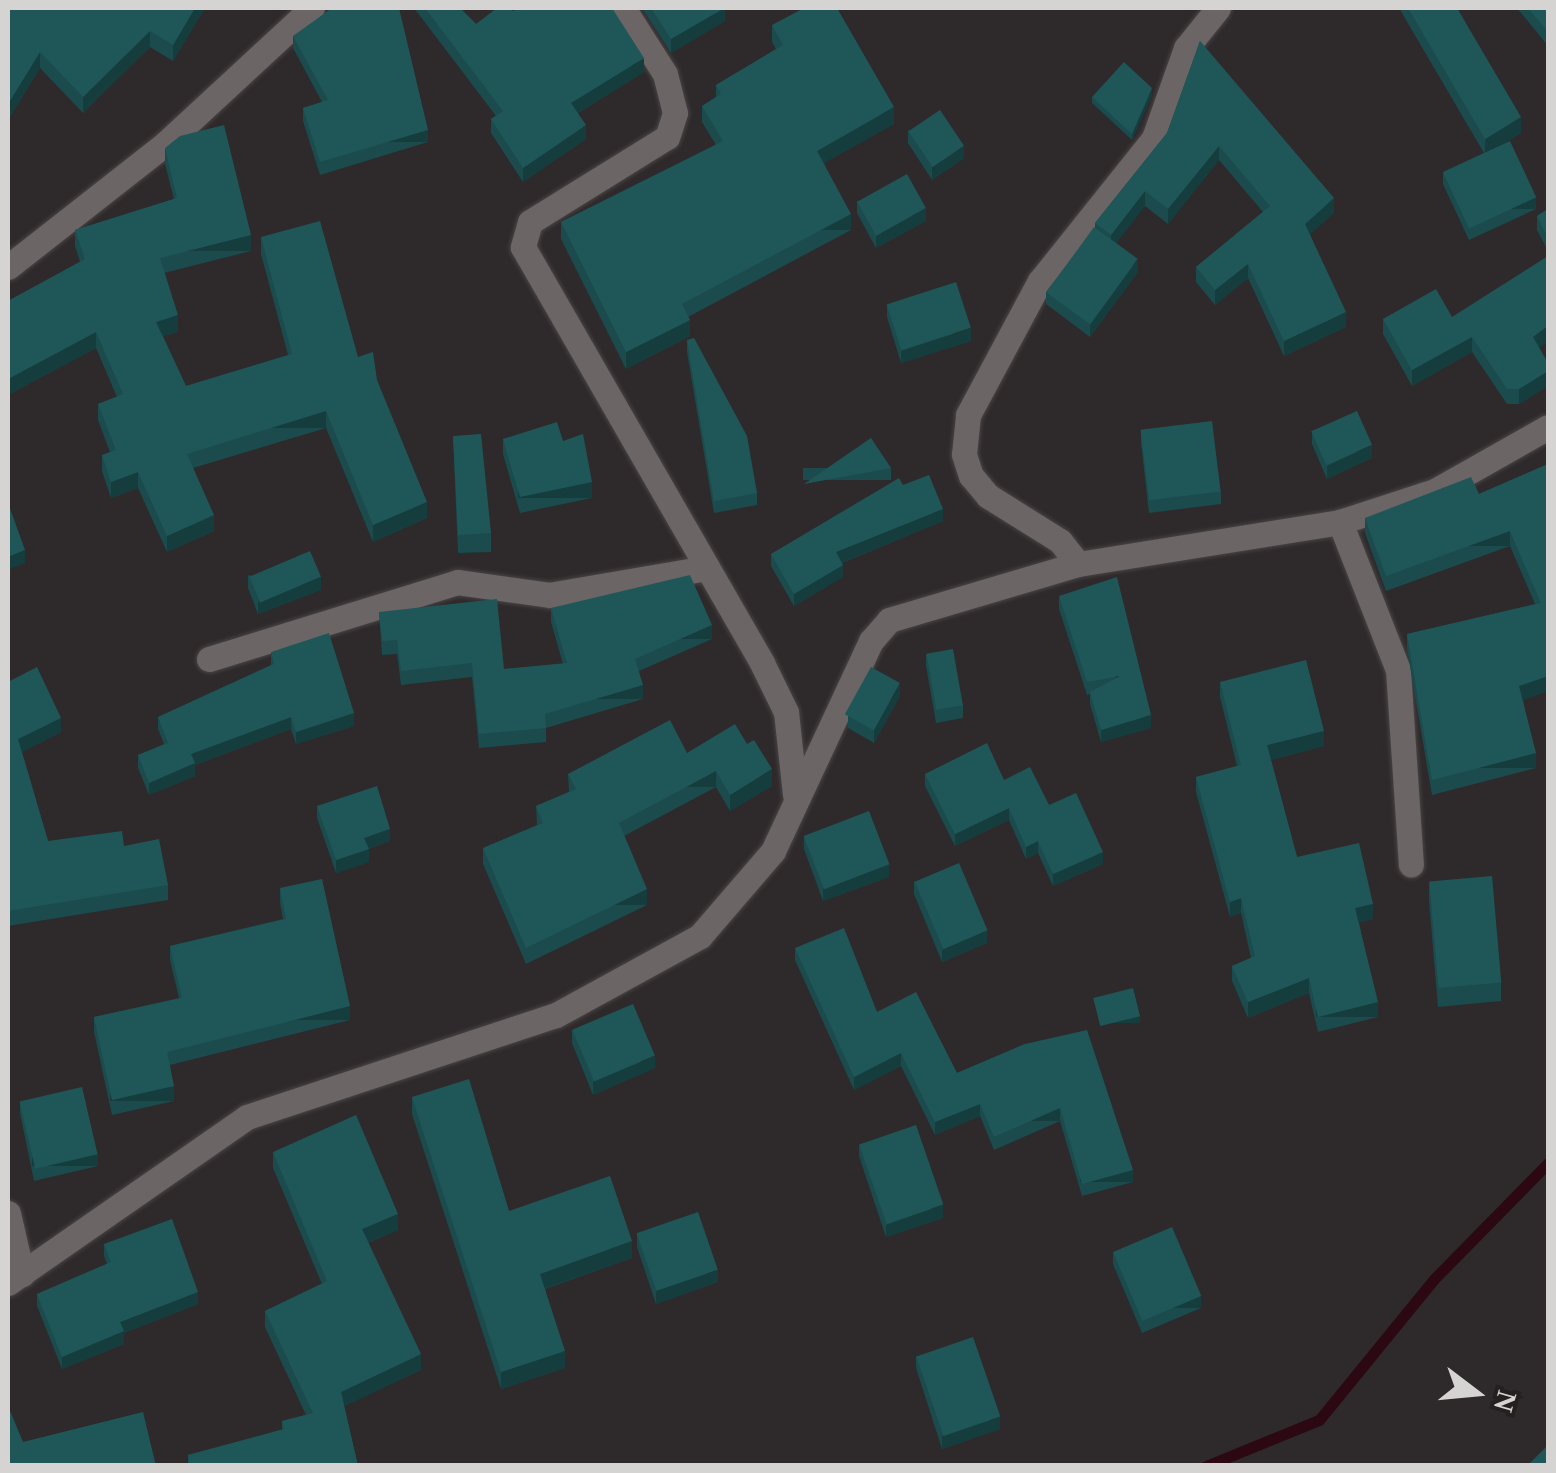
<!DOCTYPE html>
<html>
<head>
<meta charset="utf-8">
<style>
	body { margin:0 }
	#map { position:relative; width:1556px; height:1473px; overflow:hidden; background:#2e292a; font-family:"Times New Roman",serif }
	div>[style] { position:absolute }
	.stream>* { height:11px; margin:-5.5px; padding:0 5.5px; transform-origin:5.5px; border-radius:5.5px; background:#2b0812 }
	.roads { filter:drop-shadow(0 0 2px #484445) drop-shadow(0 0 2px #484445) }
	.street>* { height:25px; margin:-12.5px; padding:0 12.5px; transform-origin:12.5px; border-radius:12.5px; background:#6b6566 }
	.wall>* { inset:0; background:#1b4b4d; transform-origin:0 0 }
	.shaded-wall>* { inset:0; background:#163d3e; transform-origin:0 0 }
	.building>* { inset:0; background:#1f5759; transform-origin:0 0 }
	span { translate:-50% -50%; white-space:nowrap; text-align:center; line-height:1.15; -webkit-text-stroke:8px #242020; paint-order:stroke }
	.frame { position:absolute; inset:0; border:10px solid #d6d3d3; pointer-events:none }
	.north { position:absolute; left:1426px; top:1343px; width:100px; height:100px; -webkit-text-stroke:8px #242020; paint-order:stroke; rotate:106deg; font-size:28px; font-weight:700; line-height:40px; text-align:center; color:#d6d3d3 }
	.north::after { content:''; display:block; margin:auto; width:35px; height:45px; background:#d6d3d3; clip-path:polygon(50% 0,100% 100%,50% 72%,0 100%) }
</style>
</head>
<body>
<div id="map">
	<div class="stream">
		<div style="left:1206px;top:1466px;width:122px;rotate:-22.2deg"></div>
		<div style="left:1319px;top:1420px;width:182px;rotate:-50.8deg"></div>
		<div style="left:1434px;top:1279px;width:163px;rotate:-45.5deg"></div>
	</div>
	<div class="roads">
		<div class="street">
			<div style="left:623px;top:8px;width:78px;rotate:57.5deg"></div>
			<div style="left:665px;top:74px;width:40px;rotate:75.6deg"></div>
			<div style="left:675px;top:113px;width:25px;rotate:108deg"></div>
			<div style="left:667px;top:137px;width:161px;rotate:148.2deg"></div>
			<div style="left:530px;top:222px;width:26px;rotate:106deg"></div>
			<div style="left:523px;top:247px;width:480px;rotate:60.1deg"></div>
			<div style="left:762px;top:663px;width:55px;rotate:63.9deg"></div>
			<div style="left:786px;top:712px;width:83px;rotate:83.8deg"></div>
			<div style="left:8px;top:267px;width:201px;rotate:-38.1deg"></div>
			<div style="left:166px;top:143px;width:199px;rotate:-42.8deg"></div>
			<div style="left:1340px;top:522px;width:159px;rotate:68.6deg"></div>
			<div style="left:1398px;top:670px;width:195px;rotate:86.2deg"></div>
			<div style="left:1078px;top:564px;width:265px;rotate:-9.1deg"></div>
			<div style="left:1340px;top:522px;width:100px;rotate:-18.1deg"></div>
			<div style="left:1435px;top:491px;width:130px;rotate:-29.5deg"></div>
			<div style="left:209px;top:659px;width:260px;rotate:-17.2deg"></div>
			<div style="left:457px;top:582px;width:93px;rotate:8deg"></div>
			<div style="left:549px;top:595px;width:160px;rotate:-9.7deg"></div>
			<div style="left:8px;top:1213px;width:63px;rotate:77.1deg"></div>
			<div style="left:8px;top:1283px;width:291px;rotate:-34.8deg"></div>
			<div style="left:247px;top:1117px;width:325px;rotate:-18.3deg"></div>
			<div style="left:556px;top:1015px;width:164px;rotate:-28.7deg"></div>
			<div style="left:700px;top:936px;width:112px;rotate:-49.3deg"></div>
			<div style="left:773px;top:851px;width:232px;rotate:-65deg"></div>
			<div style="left:871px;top:641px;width:28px;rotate:-49deg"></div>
			<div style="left:889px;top:620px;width:197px;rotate:-16.5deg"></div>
			<div style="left:1078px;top:564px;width:29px;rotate:-128deg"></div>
			<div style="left:1060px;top:541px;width:85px;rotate:-148deg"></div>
			<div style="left:988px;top:496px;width:26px;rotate:-130deg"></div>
			<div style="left:971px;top:476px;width:23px;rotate:-108deg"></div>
			<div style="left:964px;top:454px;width:39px;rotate:-84deg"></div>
			<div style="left:968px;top:415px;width:152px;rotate:-61.8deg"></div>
			<div style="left:1040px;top:281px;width:183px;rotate:-51.4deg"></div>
			<div style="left:1154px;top:138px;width:96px;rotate:-70.4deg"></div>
			<div style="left:1186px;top:48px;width:51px;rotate:-51.3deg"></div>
		</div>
	</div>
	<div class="wall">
		<div style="clip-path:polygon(8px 8px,205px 8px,173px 61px,150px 47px,83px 113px,40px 68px,8px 120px)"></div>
		<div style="clip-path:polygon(414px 8px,460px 8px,476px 24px,513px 11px,644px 72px,578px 113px,586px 139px,523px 182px,491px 133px,491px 119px,496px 116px)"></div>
		<div style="clip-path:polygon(642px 8px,725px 8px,725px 21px,671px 53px)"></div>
		<div style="clip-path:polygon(1399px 8px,1457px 8px,1521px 133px,1501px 145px,1536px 209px,1469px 240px,1443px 184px,1443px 172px,1484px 153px)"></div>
		<div style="clip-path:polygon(1517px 8px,1548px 8px,1548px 46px)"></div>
		<div style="clip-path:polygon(772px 25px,894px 124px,824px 163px,851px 230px,688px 317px,690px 336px,626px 369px,561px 239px,561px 222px,716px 145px,702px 122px,702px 106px,716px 97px,716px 85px,776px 49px,772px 42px)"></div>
		<div style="clip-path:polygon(293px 36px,428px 142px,320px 175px,303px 121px,303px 108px,322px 102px,293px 48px)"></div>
		<div style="clip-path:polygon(1200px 41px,1334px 213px,1310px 234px,1346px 327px,1284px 356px,1248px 278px,1215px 305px,1196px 282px,1196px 267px,1263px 212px,1219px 160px,1168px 224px,1145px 206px,1116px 243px,1138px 272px,1090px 337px,1046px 304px,1046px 292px,1095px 228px,1095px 223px,1167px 133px)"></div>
		<div style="clip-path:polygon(1152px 95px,1132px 140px,1092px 103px,1092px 97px)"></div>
		<div style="clip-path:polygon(908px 130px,964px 158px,932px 180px,908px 143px)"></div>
		<div style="clip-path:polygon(165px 148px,251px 251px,164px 273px,178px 332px,163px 336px,186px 386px,288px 355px,261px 254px,261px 237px,377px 380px,427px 518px,373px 542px,326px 428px,193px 468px,214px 531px,167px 552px,138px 488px,111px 498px,102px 471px,102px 455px,110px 452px,98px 420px,98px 404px,117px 397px,96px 348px,8px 395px,8px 301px,80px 262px,75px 246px,75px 230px,174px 199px,165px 164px)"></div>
		<div style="clip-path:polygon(857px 201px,926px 221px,876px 248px,857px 213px)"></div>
		<div style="clip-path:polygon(1548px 209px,1548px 251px,1537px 230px,1537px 216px)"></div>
		<div style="clip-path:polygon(887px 305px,971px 341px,901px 363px,887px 317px)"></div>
		<div style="clip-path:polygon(1452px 317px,1539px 348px,1548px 363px,1548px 386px,1519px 404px,1507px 404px,1472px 352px,1412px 386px,1383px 334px,1383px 319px)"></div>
		<div style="clip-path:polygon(687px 340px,757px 493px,757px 505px,714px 513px,687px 352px)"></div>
		<div style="clip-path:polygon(1141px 431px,1221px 491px,1221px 504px,1149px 513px,1141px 443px)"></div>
		<div style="clip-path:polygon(1312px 432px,1372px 458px,1327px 479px,1312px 444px)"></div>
		<div style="clip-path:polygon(453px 436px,491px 533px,491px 552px,458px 553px)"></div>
		<div style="clip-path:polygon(503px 439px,563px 441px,592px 498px,520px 513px,503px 454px)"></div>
		<div style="clip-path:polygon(1548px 464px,1548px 691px,1523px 700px,1536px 768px,1432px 795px,1407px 649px,1407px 634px,1535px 604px,1510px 546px,1386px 591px,1365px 533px,1365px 518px,1479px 494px)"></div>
		<div style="left:891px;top:468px;width:12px;height:88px;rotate:90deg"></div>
		<div style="clip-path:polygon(903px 485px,943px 521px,842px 563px,843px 577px,794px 606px,771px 566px,771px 554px)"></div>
		<div style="clip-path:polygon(248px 575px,321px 590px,258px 614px,248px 588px)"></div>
		<div style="clip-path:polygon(1059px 596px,1151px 728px,1101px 742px,1090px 704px,1090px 694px,1087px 695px,1059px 609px)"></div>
		<div style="clip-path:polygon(551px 608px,712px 639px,639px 671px,643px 699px,546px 728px,546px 742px,479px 748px,472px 677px,401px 685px,397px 654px,382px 655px,379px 612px,504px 669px,563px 664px,551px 622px)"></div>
		<div style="clip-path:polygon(271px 652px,354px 726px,296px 744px,291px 729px,195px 765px,195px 776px,149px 795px,138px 768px,138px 755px,164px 744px,158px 729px,158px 717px,271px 665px)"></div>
		<div style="clip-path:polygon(926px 654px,963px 705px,963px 718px,936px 723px,926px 666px)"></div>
		<div style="clip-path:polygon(8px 682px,61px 732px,22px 752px,48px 841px,124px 846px,168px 885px,168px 900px,8px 926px)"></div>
		<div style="clip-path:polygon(1220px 682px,1324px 746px,1271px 760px,1297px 857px,1373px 919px,1359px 922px,1378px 1017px,1318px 1032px,1309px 993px,1248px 1018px,1232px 981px,1232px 966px,1251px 958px,1241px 913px,1230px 917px,1196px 792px,1196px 777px,1237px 766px,1220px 697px)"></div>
		<div style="clip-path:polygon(900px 696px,874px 743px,848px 728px,848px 716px)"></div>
		<div style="clip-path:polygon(687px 753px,772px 786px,730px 811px,716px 787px,624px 836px,647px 905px,526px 964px,483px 864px,483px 848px,537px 825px,536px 806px,569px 792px,568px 774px)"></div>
		<div style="clip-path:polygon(925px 774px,1004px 780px,1049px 805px,1103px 864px,1053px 886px,1038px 853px,1026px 859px,1009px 820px,955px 846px,925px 786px)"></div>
		<div style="clip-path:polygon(317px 806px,390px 841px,368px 849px,369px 862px,336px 873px,317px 818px)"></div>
		<div style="clip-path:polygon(804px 837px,889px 877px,823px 901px,804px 849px)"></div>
		<div style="clip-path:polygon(914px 881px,987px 943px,942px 962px,914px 894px)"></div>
		<div style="clip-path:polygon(1429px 882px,1501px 983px,1501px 1001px,1438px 1007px,1429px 901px)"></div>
		<div style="clip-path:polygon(280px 888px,350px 1020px,170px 1065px,174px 1101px,112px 1115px,94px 1032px,94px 1017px,179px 998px,170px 960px,170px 946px,283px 919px,280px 903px)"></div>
		<div style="clip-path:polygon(795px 948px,957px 1073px,1025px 1044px,1133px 1182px,1082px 1196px,1060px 1121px,994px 1150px,980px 1116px,935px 1135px,901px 1066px,854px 1090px,795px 960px)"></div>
		<div style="clip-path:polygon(572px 1030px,655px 1068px,593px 1095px,572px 1043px)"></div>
		<div style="clip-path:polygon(412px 1097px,509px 1211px,632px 1258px,545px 1289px,565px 1368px,501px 1389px,412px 1114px)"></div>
		<div style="clip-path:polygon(20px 1101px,98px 1166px,34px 1181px,20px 1113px)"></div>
		<div style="clip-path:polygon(859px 1144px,943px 1218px,886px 1237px,859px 1156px)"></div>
		<div style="clip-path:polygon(273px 1152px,398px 1230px,368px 1243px,421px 1370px,344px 1406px,358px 1466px,188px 1466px,188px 1455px,282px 1430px,282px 1421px,306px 1415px,265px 1327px,265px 1311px,322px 1284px,273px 1168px)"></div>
		<div style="clip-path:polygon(637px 1235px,718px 1282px,656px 1304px,637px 1247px)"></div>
		<div style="clip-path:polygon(104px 1244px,198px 1304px,124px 1333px,124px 1344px,62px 1369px,37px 1306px,37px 1294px,107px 1264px,104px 1256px)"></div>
		<div style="clip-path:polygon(1113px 1252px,1201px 1308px,1142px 1333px,1113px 1264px)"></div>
		<div style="clip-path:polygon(916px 1356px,1000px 1429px,942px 1449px,916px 1368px)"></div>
	</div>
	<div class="shaded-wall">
		<div style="clip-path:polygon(195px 8px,205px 8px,173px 61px,173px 45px)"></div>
		<div style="clip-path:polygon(725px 8px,725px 21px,671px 53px,671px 39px)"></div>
		<div style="clip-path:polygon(150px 31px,150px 47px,83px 113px,83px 97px)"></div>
		<div style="clip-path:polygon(40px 52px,40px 68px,8px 120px,8px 104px)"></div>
		<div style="clip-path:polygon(644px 58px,644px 72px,571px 117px,571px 103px)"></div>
		<div style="clip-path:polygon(1152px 88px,1152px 95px,1132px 140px,1132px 134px)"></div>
		<div style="clip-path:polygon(894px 107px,894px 124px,817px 167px,817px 151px)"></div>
		<div style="clip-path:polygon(1521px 117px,1521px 133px,1485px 155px,1485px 139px)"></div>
		<div style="clip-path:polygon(586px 125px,586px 139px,523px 182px,523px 168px)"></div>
		<div style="left:428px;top:130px;width:12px;height:113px;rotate:90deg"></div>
		<div style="clip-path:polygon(964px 146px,964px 158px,932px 180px,932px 167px)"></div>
		<div style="clip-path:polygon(1219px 146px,1219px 160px,1168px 224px,1168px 209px)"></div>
		<div style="clip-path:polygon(1145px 191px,1145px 206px,1111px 250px,1111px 235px)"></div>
		<div style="left:1536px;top:197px;width:12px;height:74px;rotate:90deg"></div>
		<div style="clip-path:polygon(1334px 198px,1334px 213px,1305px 239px,1305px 224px)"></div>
		<div style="clip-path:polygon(926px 208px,926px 221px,876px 248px,876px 236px)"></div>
		<div style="left:851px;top:214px;width:16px;height:191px;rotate:90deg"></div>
		<div style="left:251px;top:235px;width:16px;height:94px;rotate:90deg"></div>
		<div style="clip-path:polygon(1138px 259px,1138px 272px,1090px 337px,1090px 325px)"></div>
		<div style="clip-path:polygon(1248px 264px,1248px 278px,1215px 305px,1215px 290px)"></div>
		<div style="clip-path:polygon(1346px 312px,1346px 327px,1284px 356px,1284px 341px)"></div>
		<div style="clip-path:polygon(178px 315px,178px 332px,156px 338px,156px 322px)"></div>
		<div style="clip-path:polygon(690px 320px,690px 336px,626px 369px,626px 352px)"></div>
		<div style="clip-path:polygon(1548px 326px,1548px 342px,1533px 352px,1533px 337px)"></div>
		<div style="clip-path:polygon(971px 328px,971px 341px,901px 363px,901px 351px)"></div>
		<div style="clip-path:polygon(96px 332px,96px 348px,8px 395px,8px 379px)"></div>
		<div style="clip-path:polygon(1472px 337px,1472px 352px,1412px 386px,1412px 370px)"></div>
		<div style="clip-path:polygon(1548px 371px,1548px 386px,1519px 404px,1519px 389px)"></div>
		<div style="left:326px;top:411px;width:17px;height:145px;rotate:90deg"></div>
		<div style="clip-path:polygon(1372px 445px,1372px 458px,1327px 479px,1327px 466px)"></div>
		<div style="clip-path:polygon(138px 472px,138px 488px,111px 498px,111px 482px)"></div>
		<div style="left:592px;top:482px;width:16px;height:74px;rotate:90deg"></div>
		<div style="clip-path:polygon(427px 502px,427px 518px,373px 542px,373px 525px)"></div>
		<div style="clip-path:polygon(943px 509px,943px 521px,836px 565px,836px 552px)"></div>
		<div style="clip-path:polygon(214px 515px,214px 531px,167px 552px,167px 536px)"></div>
		<div style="left:1510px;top:531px;width:15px;height:132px;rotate:90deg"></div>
		<div style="clip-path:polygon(25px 550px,25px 563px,8px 570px,8px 557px)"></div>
		<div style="clip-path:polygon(843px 565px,843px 577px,794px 606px,794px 594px)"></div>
		<div style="clip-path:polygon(321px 577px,321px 590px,258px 614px,258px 602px)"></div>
		<div style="left:712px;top:625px;width:14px;height:84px;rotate:90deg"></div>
		<div style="clip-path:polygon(1548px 676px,1548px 691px,1519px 702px,1519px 686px)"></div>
		<div style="clip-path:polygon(900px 683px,900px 696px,874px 743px,874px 730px)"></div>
		<div style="left:643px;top:685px;width:14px;height:102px;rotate:90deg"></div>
		<div style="clip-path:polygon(354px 713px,354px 726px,296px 744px,296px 732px)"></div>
		<div style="clip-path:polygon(1151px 715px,1151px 728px,1101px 742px,1101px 730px)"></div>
		<div style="clip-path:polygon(291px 717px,291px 729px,195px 765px,195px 776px,149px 795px,149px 783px,191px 754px)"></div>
		<div style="clip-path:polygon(61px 718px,61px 732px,18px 754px,18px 739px)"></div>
		<div style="clip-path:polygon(1324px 731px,1324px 746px,1267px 761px,1267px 745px)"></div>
		<div style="left:1536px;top:753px;width:15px;height:107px;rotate:90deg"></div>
		<div style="clip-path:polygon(772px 769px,772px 786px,730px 811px,730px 795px)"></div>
		<div style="left:716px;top:771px;width:16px;height:110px;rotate:90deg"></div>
		<div style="clip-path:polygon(1009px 808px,1009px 820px,955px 846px,955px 834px)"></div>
		<div style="clip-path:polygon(390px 829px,390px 841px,364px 850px,364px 838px)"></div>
		<div style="clip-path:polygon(1038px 841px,1038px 853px,1026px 859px,1026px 847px)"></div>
		<div style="clip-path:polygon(369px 849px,369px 862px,336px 873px,336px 860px)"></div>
		<div style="clip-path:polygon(1103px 852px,1103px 864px,1053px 886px,1053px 874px)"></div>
		<div style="clip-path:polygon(889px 864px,889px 877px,823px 901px,823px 889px)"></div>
		<div style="left:647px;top:889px;width:16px;height:135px;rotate:90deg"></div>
		<div style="clip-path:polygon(1241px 898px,1241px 913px,1230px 917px,1230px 902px)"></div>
		<div style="clip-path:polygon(1373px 904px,1373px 919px,1355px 923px,1355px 908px)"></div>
		<div style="clip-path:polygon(987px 930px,987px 943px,942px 962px,942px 950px)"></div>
		<div style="clip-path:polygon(1309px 978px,1309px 993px,1248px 1018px,1248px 1002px)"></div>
		<div style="left:1378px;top:1002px;width:15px;height:62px;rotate:90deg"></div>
		<div style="left:350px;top:1006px;width:14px;height:189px;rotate:90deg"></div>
		<div style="left:1140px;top:1016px;width:7px;height:41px;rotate:90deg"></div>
		<div style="clip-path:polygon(901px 1053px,901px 1066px,854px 1090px,854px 1077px)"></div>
		<div style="clip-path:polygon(655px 1056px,655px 1068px,593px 1095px,593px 1082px)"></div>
		<div style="left:174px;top:1086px;width:15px;height:64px;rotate:90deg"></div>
		<div style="clip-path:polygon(980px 1104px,980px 1116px,935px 1135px,935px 1122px)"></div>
		<div style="left:1060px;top:1108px;width:13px;height:72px;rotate:90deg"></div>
		<div style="left:98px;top:1154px;width:12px;height:66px;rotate:90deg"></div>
		<div style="left:1133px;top:1170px;width:12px;height:53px;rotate:90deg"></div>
		<div style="clip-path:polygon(943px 1205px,943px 1218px,886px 1237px,886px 1225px)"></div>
		<div style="clip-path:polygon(398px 1214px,398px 1230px,362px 1245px,362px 1229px)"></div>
		<div style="clip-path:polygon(632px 1241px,632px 1258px,540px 1290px,540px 1274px)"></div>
		<div style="clip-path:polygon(718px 1270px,718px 1282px,656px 1304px,656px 1291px)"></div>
		<div style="clip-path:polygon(198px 1292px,198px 1304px,124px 1333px,124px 1344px,62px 1369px,62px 1357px,120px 1322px)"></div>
		<div style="left:1201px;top:1296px;width:12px;height:64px;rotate:90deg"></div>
		<div style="clip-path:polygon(565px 1351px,565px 1368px,501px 1389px,501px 1372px)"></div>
		<div style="clip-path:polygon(421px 1354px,421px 1370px,341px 1408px,341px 1392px)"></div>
		<div style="clip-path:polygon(1000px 1417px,1000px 1429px,942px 1449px,942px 1436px)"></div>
	</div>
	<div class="building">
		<div style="clip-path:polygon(8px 8px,195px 8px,173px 45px,150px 31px,83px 97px,40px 52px,8px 104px)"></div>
		<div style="clip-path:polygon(332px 8px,399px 8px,428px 130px,320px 162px,303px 108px,328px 100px,293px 36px)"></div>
		<div style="clip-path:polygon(425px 8px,460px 8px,476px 24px,497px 8px,510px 8px,513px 11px,518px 8px,612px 8px,644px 58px,571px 103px,586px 125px,523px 168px,491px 119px,503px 111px)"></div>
		<div style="clip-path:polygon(651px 8px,724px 8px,671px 39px)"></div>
		<div style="clip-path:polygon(804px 8px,837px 8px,894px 107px,817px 151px,851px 214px,682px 304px,690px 320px,626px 352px,561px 222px,723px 141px,702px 106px,721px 94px,716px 85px,783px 45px,772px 25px)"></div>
		<div style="clip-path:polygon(1408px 8px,1457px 8px,1521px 117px,1485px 139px)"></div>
		<div style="clip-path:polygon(1528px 8px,1548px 8px,1548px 32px)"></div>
		<div style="clip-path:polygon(1200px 41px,1334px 198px,1305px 224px,1346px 312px,1284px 341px,1248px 264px,1215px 290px,1196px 267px,1270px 206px,1219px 146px,1168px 209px,1145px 191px,1111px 235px,1095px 223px,1167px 133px)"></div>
		<div style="clip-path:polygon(1124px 62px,1152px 88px,1132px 134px,1092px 97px)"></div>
		<div style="left:940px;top:110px;width:43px;height:38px;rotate:56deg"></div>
		<div style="clip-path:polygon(224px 125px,251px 235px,160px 258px,178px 315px,156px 322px,186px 386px,292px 354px,261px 237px,320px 221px,358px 357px,373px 352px,377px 380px,427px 502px,373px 525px,326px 411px,187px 454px,214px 515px,167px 536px,138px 472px,111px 482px,102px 455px,116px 450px,98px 404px,123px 394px,96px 332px,8px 379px,8px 301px,85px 259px,75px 230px,177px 198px,165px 148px,180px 136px)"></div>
		<div style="left:1510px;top:141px;width:62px;height:74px;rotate:65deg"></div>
		<div style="left:907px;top:174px;width:39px;height:57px;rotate:61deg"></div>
		<div style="clip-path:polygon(1548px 209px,1548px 238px,1537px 216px)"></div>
		<div style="left:1094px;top:227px;width:54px;height:81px;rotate:36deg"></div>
		<div style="clip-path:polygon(1548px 256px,1548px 326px,1533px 337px,1548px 363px,1548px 371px,1519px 389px,1507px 389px,1472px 337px,1412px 370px,1383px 319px,1436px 289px,1452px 317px)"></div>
		<div style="left:956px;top:282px;width:48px;height:73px;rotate:72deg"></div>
		<div style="clip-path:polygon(694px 338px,747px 436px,757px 493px,714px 501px,687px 340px)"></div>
		<div style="left:1357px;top:411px;width:37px;height:50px;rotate:66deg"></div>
		<div style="left:1212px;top:421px;width:71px;height:72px;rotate:83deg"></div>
		<div style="clip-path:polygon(557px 422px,563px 441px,583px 434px,592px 482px,520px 497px,503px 439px)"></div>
		<div style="clip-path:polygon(481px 434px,491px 533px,458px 535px,453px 436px)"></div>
		<div style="clip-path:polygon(871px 438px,891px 468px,804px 484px)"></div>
		<div style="clip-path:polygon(1548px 464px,1548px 676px,1519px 686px,1536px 753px,1432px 780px,1407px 634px,1541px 603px,1510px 531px,1386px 576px,1365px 518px,1471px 477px,1479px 494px)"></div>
		<div style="clip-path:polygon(929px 475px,943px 509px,836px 552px,843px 565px,794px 594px,771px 554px,899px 478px,903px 485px)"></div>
		<div style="clip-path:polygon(8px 503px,25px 550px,8px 557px)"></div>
		<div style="left:310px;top:551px;width:28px;height:66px;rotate:67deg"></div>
		<div style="clip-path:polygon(690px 575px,712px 625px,635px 659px,643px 685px,545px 714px,546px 728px,479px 734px,472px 663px,401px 671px,397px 640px,382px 641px,379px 612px,497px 599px,504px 669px,567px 663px,551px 608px)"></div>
		<div style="clip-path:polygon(1117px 577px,1151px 715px,1101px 730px,1090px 692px,1120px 676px,1087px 682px,1059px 596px)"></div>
		<div style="clip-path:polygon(329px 633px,354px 713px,296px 732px,291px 717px,191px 754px,195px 763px,149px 783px,138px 755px,168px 743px,158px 717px,274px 664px,271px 652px)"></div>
		<div style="left:953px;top:649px;width:57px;height:27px;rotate:80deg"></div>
		<div style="clip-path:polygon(1306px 660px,1324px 731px,1267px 745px,1297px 857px,1359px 843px,1373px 904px,1355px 908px,1378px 1002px,1318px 1017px,1309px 978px,1248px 1002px,1232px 966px,1255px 956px,1241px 898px,1230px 902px,1196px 777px,1241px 765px,1220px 682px)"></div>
		<div style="clip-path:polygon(37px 667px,61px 718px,18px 739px,48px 841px,122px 831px,124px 846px,159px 839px,168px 885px,8px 911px,8px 682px)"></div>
		<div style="left:871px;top:667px;width:33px;height:54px;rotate:29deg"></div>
		<div style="clip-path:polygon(670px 720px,687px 753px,735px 724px,747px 744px,754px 740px,772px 769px,730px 795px,716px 771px,619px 823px,647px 889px,526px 948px,483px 848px,543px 823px,536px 806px,576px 789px,568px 774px)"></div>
		<div style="clip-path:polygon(987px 743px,1004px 780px,1030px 767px,1049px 805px,1076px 793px,1103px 852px,1053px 874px,1038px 841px,1026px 847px,1009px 808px,955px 834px,925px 774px)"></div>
		<div style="clip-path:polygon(377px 786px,390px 829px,364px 838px,369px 849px,336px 860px,317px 806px)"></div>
		<div style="left:869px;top:811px;width:57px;height:70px;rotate:69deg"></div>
		<div style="left:959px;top:863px;width:73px;height:48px;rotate:67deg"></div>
		<div style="left:1492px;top:876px;width:107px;height:63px;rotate:85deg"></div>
		<div style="clip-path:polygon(322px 879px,350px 1006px,167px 1052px,174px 1086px,112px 1100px,94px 1017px,182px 998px,170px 946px,286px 919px,280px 888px)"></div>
		<div style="clip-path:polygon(844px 928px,877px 1012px,916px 992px,957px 1073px,1025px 1044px,1087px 1030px,1133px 1170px,1082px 1184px,1060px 1108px,994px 1137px,980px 1104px,935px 1122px,901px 1053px,854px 1077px,795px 948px)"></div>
		<div style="left:1133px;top:988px;width:29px;height:41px;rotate:76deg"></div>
		<div style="left:633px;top:1004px;width:56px;height:66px;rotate:67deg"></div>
		<div style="clip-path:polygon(469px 1079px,509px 1211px,610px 1176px,632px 1241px,540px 1274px,565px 1351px,501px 1372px,412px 1097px)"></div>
		<div style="left:82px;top:1087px;width:69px;height:64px;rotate:77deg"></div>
		<div style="clip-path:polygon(356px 1115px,398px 1214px,362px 1229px,421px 1354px,341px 1392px,358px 1466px,190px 1466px,188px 1455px,284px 1429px,282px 1421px,313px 1413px,265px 1311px,327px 1281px,273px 1152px)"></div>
		<div style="left:916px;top:1125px;width:84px;height:60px;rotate:71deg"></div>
		<div style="left:698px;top:1212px;width:61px;height:65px;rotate:71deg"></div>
		<div style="clip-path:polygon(172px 1219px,198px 1292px,120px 1322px,124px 1331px,62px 1357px,37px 1294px,111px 1262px,104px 1244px)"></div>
		<div style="left:1172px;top:1227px;width:75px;height:64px;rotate:67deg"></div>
		<div style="left:973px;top:1337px;width:84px;height:60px;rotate:71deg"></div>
		<div style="clip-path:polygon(8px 1406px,23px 1442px,143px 1412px,156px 1466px,8px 1466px)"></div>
		<div style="clip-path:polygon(1548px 1445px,1548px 1466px,1527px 1466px)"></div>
	</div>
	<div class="frame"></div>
	<div class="north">N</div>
</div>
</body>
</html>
